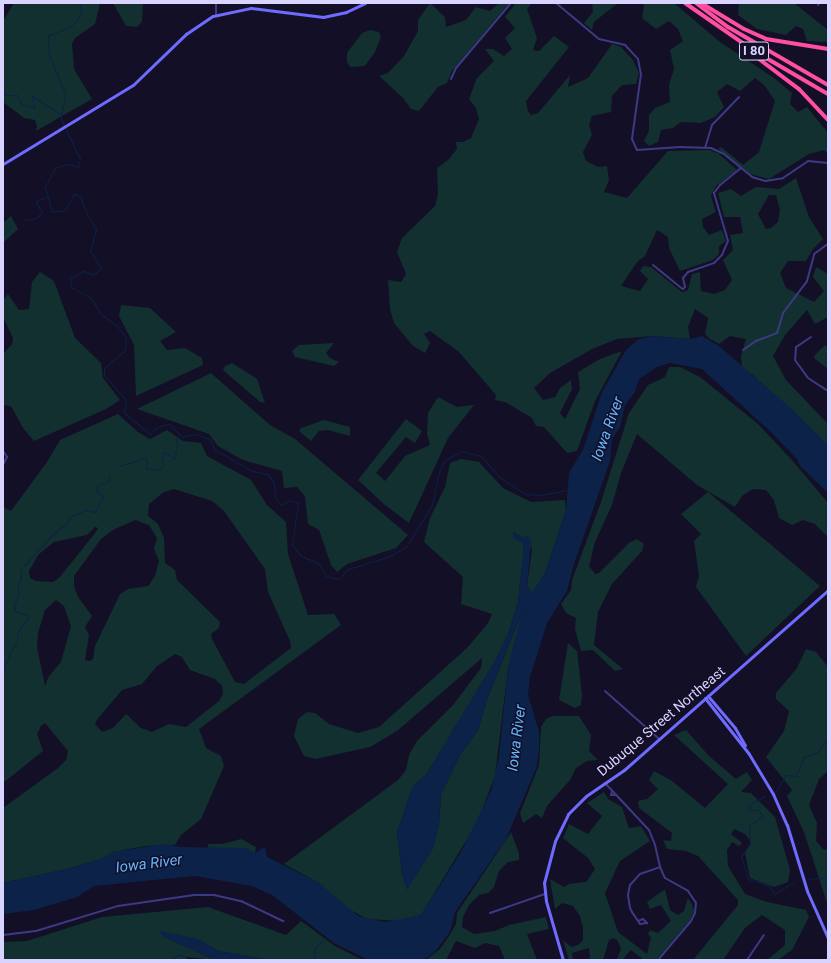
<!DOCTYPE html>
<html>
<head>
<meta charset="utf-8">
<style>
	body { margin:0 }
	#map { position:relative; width:831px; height:963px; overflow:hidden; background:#130f26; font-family:Roboto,sans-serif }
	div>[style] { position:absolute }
	.green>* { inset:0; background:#12302f }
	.water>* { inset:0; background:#0c2248 }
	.stream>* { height:1px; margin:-0.5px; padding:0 0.5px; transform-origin:0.5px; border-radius:0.5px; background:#0c2248 }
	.street>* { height:2px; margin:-1px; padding:0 1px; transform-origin:1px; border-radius:1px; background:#3d3a85 }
	.secondary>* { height:3px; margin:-1.5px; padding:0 1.5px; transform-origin:1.5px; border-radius:1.5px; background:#6f6bff }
	.highway>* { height:4px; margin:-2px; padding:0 2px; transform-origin:2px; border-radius:2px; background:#ff4fa3 }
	span { translate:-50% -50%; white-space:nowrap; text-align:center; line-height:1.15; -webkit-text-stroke:3px #130f26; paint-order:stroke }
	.shield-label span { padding:1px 3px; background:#130f26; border:1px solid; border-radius:3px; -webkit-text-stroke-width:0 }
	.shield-label { font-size:13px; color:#d9d4ff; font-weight:700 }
	.street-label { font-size:14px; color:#d9d4ff }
	.water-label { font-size:15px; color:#62b6ff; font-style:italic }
	.frame { position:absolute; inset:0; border:4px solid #d9d4ff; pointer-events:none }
</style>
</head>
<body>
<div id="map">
	<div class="green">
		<div style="clip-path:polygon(14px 3px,100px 3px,95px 24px,75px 38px,72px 44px,74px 69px,92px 99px,36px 131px,37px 126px,35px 120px,24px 118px,3px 102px,3px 21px)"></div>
		<div style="clip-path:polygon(113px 3px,143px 3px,142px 22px,137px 27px,126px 26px)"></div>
		<div style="clip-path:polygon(430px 3px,445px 17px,446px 27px,466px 20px,476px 7px,490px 11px,499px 3px,509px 3px,452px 71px,447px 83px,438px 87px,419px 111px,411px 109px,402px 97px,379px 76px,388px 73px,404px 56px,418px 31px,418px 20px)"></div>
		<div style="clip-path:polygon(evenodd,516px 3px,532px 3px,527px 9px,537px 38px,533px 50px,539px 51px,554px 36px,569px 47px,526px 101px,528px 111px,531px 115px,538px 113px,570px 75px,568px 87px,588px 78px,612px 44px,621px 47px,633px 60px,639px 73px,636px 84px,622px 85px,612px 96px,611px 112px,592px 116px,589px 125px,592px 135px,583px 152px,586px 161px,598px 167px,607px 166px,609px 180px,604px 192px,627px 198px,668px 151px,709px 150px,718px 153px,737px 170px,716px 186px,711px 196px,716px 212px,702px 219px,703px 227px,709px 235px,722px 230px,726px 241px,719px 246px,719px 254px,713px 260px,680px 271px,669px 248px,668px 237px,657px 230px,645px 256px,637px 262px,621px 286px,640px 291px,648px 279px,640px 271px,643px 266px,651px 267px,682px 292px,688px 290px,692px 274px,700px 272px,701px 291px,714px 294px,725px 290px,732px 280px,723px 260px,733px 250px,730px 235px,743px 233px,740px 217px,724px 217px,718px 193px,731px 189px,741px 196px,756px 187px,779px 189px,796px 178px,809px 217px,823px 239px,813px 249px,806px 261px,788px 261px,780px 273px,786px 288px,814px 302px,824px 291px,813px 277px,816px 267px,828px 274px,828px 317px,815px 324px,807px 310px,785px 335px,773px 356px,786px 380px,828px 424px,828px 446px,753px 375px,742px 368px,741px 356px,746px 339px,730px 336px,719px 344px,710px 339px,705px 334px,708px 318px,695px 309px,688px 327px,690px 339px,653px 336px,617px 339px,592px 349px,550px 373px,534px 388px,543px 400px,555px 397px,560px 388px,571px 380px,572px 389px,560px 413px,565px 419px,580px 389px,578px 372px,600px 359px,622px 351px,595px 401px,577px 451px,567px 453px,544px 427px,536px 426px,532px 418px,505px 402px,495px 400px,496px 395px,459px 352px,430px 331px,424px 334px,430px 343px,425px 353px,413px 346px,394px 323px,390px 309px,388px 280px,401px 282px,406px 274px,397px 252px,402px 238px,435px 206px,438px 194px,437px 168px,448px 160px,457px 149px,456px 142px,463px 142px,471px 138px,479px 119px,476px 108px,469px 99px,477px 78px,494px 61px,485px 49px,493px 49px,504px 56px,512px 49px,505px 38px,515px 28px,505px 17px,516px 3px,769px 195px,776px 195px,780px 210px,778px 222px,771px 228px,766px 229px,758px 214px,769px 195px)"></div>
		<div style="clip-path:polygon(592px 3px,618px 3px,594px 22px,592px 30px,584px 23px,593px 12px)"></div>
		<div style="clip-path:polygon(642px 3px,674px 3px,720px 42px,774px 78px,792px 93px,790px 104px,798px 112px,807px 107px,828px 133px,828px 154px,824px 150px,809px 154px,769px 179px,750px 174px,718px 149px,721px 147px,743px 165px,759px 152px,775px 101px,765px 86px,755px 78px,740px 91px,727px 84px,717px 92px,724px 107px,715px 117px,701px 123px,681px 122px,673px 128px,661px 130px,658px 142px,649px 146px,644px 141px,649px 131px,649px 115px,655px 108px,670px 102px,669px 85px,674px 69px,670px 50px,683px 41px,678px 29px,669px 21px,656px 29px,642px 18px,644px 5px)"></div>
		<div style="clip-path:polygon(739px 3px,794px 3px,828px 30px,828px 42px,807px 41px,803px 29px,796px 26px,786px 35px,757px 29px,738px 15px)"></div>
		<div style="clip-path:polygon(370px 30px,379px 32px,381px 37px,375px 52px,365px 66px,350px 67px,347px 62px,347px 53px,362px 33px)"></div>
		<div style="clip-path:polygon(11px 216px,18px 229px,3px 243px,3px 223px)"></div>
		<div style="clip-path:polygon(40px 272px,54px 281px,75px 338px,101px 363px,103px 378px,120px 400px,106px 409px,34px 441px,23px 428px,11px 406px,3px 405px,3px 354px,12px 344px,13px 338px,3px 317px,3px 300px,8px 294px,19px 310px,29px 309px,32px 282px)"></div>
		<div style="clip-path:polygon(121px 305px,150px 308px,176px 332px,160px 341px,167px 350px,185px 348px,202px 358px,203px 365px,136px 396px,134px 345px,119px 316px)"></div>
		<div style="clip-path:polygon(334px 343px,326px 353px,330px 358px,339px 362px,334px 366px,295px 357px,292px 351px,299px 345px)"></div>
		<div style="clip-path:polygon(825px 345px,828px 348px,828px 369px,815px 359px,814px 356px)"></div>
		<div style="clip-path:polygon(232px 363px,257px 379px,265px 403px,260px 402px,223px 370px,225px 366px)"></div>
		<div style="clip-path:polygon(669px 367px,680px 367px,700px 377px,758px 424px,792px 460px,828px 503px,828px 537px,815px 524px,803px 520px,792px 525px,779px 518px,774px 500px,766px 490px,753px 489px,742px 496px,735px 507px,697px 485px,637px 434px,621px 473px,612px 505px,595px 542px,589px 566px,595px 574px,599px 573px,629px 543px,637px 539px,644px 544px,642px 551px,612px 584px,598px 612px,594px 645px,623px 669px,615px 671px,593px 650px,581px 651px,575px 629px,576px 618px,566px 613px,561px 604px,571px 590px,572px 580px,601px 502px,629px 413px,648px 385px,665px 377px)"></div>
		<div style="clip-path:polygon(211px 373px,270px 425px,295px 439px,408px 535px,396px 548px,347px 564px,337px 572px,331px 565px,319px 530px,308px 524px,305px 496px,297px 487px,284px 488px,282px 471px,243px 460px,218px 446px,209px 434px,137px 409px)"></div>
		<div style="clip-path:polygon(438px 397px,457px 407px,474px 405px,448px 438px,409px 523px,385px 505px,358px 480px,406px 419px,422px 431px,415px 443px,406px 437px,376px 473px,385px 481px,405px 456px,430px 445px,427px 434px,428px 413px)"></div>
		<div style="clip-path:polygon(evenodd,118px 414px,138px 432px,150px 439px,167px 430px,183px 441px,201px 443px,207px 456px,251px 480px,267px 505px,286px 522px,288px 554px,308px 615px,334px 614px,341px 625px,199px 729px,206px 748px,221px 756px,224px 766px,201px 819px,181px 835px,175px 845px,145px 846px,113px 852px,104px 858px,71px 868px,3px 883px,3px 808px,58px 768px,66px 760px,68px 751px,45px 723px,41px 726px,37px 734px,43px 751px,3px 783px,3px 507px,11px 511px,47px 462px,60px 440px,118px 414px,174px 489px,212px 501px,224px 511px,265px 569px,268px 592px,290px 641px,291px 648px,244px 684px,235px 682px,212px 639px,211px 634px,219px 628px,220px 622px,177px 580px,175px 570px,165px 563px,164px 538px,158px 524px,148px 516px,149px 504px,164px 492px,174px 489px,118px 414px,135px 520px,149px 525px,157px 538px,154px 549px,159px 561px,155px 576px,148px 586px,128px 589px,120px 594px,95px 646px,93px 659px,90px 661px,85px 660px,89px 635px,85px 627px,92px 616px,78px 597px,74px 586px,74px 576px,101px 539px,113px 530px,135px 520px,118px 414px,95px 527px,98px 528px,96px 532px,59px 578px,53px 582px,36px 581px,30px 578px,29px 571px,38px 555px,54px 542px,87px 535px,95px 527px,118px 414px,56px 600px,64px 606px,71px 626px,61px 662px,49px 676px,45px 686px,37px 647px,38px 633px,45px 610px,56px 600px,118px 414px,175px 654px,182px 657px,190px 670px,215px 679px,222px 686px,223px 694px,219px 701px,186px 727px,169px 724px,152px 732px,141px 728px,126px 714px,113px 728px,102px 732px,95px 724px,96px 721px,122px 690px,142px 684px,157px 666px,175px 654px)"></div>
		<div style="clip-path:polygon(324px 420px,350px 427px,350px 436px,328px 430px,319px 431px,311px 441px,299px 431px,301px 428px)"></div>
		<div style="clip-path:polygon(461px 459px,479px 462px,503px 488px,531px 502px,565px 500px,566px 510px,545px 573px,532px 593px,527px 586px,532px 549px,527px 536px,525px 539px,514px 532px,513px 537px,524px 543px,523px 557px,518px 603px,508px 634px,495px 661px,426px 775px,413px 786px,397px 832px,402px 873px,407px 889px,433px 848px,439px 824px,441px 794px,460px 755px,478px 730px,488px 697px,523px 610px,508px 668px,495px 776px,477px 823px,421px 915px,400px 921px,368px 919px,348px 909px,319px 883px,284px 864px,398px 780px,406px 770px,409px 755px,417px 741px,453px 705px,481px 668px,482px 658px,397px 731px,370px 747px,315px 759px,304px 756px,294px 736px,298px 719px,307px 712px,315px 713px,329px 724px,358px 733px,379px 727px,467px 648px,488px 623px,492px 614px,461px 604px,463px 577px,424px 542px,430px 518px,445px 487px,450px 463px)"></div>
		<div style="clip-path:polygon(708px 492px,820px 586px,746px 656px,696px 587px,699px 576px,694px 541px,701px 534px,681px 514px)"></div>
		<div style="clip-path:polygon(568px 643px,577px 651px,582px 695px,581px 705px,575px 708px,559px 700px)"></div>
		<div style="clip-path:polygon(806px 649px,816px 652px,828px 667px,828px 771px,819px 779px,809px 805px,817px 823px,816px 841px,823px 849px,828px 850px,828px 906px,804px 832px,787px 796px,792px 790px,766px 757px,784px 731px,789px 711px,776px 699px,776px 693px,797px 668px)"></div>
		<div style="clip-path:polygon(552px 716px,579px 716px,591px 735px,589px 751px,598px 760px,587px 761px,576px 768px,570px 780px,547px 806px,542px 818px,536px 814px,523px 823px,520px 813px,539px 765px,541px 727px,546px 719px)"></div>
		<div style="clip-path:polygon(686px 730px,709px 756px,736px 779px,747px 772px,752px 780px,741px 792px,751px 793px,775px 817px,790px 870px,788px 882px,774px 887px,750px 878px,745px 853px,751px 842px,745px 834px,734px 829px,731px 834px,742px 843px,739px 846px,732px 842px,727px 850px,728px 866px,745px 894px,767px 902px,806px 910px,809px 917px,792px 950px,778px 960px,767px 960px,785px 945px,785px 930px,762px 915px,745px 928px,723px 960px,693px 960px,738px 905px,738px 900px,698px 856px,686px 851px,667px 849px,663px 840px,671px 841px,672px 833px,639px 808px,638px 801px,647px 799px,658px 789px,649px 780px,654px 771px,672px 781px,705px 808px,728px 784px,674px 735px)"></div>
		<div style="clip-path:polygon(604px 792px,608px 799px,622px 807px,629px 828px,641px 826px,650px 841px,620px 861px,605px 893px,618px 932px,647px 954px,651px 938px,648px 934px,650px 930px,658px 933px,671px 921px,661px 905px,650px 909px,647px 902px,665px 889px,670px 910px,678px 915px,684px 911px,688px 898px,692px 904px,694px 911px,690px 920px,656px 960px,644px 960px,631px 950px,622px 960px,617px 960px,621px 948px,617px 940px,613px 938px,609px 940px,603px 960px,590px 960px,589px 948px,572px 953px,573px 960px,569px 960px,563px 940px,571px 947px,578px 945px,583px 940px,583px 928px,580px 916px,573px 906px,562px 903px,555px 909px,550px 879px,564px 887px,569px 884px,586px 882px,591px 875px,595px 869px,588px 858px,563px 838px,569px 824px,588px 834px,602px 816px,587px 803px)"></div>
		<div style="clip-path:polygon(511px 832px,519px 853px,519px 860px,508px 862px,499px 871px,494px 887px,488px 893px,479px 895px,469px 905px,463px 917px,462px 927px,474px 934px,495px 931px,509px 925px,546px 917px,549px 929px,527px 934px,537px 960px,505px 960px,499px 946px,485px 943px,475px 948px,456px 941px,446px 960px,426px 960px,440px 949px,449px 936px,456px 924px,457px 913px)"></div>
		<div style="clip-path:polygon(241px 839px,256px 847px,255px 853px,244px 848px,208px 848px,208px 844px,222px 844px)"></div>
		<div style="clip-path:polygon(208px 907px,286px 935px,301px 921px,335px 946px,363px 960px,269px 960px,219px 951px,195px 938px,162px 936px,215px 960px,186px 957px,188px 960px,3px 960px,3px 942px,27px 941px,102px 917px)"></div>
	</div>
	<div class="water">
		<div style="clip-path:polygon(653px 336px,690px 339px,702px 336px,719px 346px,795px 412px,828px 445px,828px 493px,800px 466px,797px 459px,772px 433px,702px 369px,670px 363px,657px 367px,639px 379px,635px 392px,625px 405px,620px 427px,612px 439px,610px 461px,573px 567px,567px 591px,547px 623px,530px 677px,528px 695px,539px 731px,539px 752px,536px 769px,506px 839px,455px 912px,450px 932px,434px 953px,423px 960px,368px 960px,334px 943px,272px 895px,252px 886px,195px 876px,94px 886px,77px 897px,34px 910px,3px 914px,3px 883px,71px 868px,104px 858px,113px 852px,162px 844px,181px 847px,244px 848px,255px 853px,265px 847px,267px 857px,319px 883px,358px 916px,385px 922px,421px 915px,461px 852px,491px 791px,499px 756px,508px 668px,522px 612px,488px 697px,478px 730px,460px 755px,441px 794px,439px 824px,433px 848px,407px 890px,402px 873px,397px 832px,413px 786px,426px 775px,495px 661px,508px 633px,518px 603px,524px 544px,513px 537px,514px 532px,525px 539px,527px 536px,531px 541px,527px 586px,532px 593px,545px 573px,566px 510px,569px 473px,583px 450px,602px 392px,626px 350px,639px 339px)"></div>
		<div style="clip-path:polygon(160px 931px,195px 938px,219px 951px,269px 960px,215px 960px,162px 936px)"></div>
	</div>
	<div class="stream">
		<div style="left:79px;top:3px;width:10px;rotate:73deg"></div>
		<div style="left:82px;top:13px;width:17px;rotate:130deg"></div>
		<div style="left:71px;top:26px;width:25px;rotate:157deg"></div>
		<div style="left:48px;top:36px;width:19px;rotate:87deg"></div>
		<div style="left:49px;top:55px;width:41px;rotate:67.2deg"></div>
		<div style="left:65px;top:93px;width:26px;rotate:99deg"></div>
		<div style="left:61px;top:119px;width:44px;rotate:64.6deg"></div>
		<div style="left:80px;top:159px;width:8px;rotate:104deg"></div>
		<div style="left:78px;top:167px;width:10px;rotate:-163deg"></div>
		<div style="left:68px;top:164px;width:14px;rotate:163deg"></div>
		<div style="left:55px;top:168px;width:21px;rotate:118deg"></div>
		<div style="left:45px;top:187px;width:26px;rotate:74deg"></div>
		<div style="left:52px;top:212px;width:13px;rotate:-9deg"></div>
		<div style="left:65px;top:210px;width:18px;rotate:-61deg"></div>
		<div style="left:74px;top:194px;width:6px;rotate:18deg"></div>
		<div style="left:80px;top:196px;width:19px;rotate:69deg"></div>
		<div style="left:87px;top:214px;width:17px;rotate:59deg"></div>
		<div style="left:96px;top:229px;width:23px;rotate:105deg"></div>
		<div style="left:90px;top:251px;width:20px;rotate:57deg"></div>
		<div style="left:101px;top:268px;width:11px;rotate:139deg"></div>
		<div style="left:93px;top:275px;width:10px;rotate:-156deg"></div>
		<div style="left:84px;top:271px;width:16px;rotate:153deg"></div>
		<div style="left:70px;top:278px;width:9px;rotate:84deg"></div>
		<div style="left:71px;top:287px;width:23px;rotate:29deg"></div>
		<div style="left:91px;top:298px;width:19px;rotate:58deg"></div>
		<div style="left:101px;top:314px;width:21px;rotate:37deg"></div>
		<div style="left:118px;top:327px;width:14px;rotate:54deg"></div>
		<div style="left:126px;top:338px;width:12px;rotate:95deg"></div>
		<div style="left:125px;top:350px;width:28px;rotate:139deg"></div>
		<div style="left:104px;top:368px;width:7px;rotate:90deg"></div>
		<div style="left:104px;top:375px;width:33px;rotate:49deg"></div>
		<div style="left:126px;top:400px;width:13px;rotate:99deg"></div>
		<div style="left:124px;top:413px;width:33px;rotate:39deg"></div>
		<div style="left:150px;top:434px;width:10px;rotate:-45deg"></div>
		<div style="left:157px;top:427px;width:12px;rotate:-14deg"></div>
		<div style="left:169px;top:424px;width:18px;rotate:45deg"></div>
		<div style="left:182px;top:437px;width:13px;rotate:-13deg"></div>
		<div style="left:195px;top:434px;width:16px;rotate:18deg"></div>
		<div style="left:210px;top:439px;width:11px;rotate:68deg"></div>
		<div style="left:214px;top:449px;width:44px;rotate:30.1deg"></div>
		<div style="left:252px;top:471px;width:16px;rotate:11deg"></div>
		<div style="left:268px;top:474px;width:11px;rotate:56deg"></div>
		<div style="left:274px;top:483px;width:14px;rotate:86deg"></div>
		<div style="left:275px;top:497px;width:10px;rotate:53deg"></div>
		<div style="left:281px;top:505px;width:10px;rotate:-29deg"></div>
		<div style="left:290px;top:500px;width:9px;rotate:21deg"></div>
		<div style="left:298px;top:503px;width:42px;rotate:98.1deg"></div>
		<div style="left:292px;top:545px;width:14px;rotate:51deg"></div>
		<div style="left:301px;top:556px;width:18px;rotate:22deg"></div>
		<div style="left:318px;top:563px;width:15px;rotate:58deg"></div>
		<div style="left:326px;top:576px;width:13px;rotate:13deg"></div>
		<div style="left:339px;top:579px;width:13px;rotate:-48deg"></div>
		<div style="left:348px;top:569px;width:41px;rotate:-17.1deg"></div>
		<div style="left:387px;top:557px;width:21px;rotate:-28deg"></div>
		<div style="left:406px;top:547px;width:49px;rotate:-58.2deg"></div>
		<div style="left:432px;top:505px;width:34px;rotate:-78deg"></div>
		<div style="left:439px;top:472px;width:13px;rotate:-63deg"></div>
		<div style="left:445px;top:460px;width:19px;rotate:-28deg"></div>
		<div style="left:462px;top:451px;width:20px;rotate:15deg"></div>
		<div style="left:481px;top:456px;width:28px;rotate:49deg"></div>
		<div style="left:499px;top:477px;width:31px;rotate:33deg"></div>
		<div style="left:525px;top:494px;width:16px;rotate:4deg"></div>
		<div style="left:541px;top:495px;width:25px;rotate:-11deg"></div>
		<div style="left:3px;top:87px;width:8px;rotate:83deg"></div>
		<div style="left:4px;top:95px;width:13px"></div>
		<div style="left:17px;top:95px;width:9px;rotate:69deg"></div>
		<div style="left:20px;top:103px;width:15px;rotate:20deg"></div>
		<div style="left:34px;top:108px;width:12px;rotate:-99deg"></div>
		<div style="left:32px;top:96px;width:34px;rotate:32deg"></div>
		<div style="left:25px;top:220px;width:9px;rotate:-6deg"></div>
		<div style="left:34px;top:219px;width:10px;rotate:-37deg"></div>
		<div style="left:42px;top:213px;width:13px;rotate:-117deg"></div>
		<div style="left:36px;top:201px;width:11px;rotate:-22deg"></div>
		<div style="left:3px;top:235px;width:13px;rotate:-48deg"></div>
		<div style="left:119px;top:466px;width:28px;rotate:-17deg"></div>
		<div style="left:146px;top:458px;width:11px;rotate:85deg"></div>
		<div style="left:147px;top:469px;width:13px"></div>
		<div style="left:160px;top:469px;width:4px;rotate:-45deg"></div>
		<div style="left:163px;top:466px;width:12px;rotate:-95deg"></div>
		<div style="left:162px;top:454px;width:3px;rotate:-45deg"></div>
		<div style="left:164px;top:452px;width:13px;rotate:32deg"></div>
		<div style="left:175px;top:459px;width:22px;rotate:-85deg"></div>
		<div style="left:177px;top:437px;width:3px;rotate:-45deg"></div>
		<div style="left:3px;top:671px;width:22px;rotate:-69deg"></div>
		<div style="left:11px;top:650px;width:9px;rotate:-49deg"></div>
		<div style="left:17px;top:643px;width:10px;rotate:-90deg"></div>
		<div style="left:17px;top:633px;width:19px;rotate:-54deg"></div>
		<div style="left:28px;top:618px;width:3px;rotate:-108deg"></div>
		<div style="left:27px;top:615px;width:13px;rotate:-162deg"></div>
		<div style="left:15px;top:611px;width:5px;rotate:-101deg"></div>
		<div style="left:14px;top:606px;width:15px;rotate:-70deg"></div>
		<div style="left:19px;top:592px;width:7px;rotate:-106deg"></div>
		<div style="left:17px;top:585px;width:7px;rotate:-56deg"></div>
		<div style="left:21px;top:579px;width:9px;rotate:-96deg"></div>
		<div style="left:20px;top:570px;width:56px;rotate:-47.2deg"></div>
		<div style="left:58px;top:529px;width:8px;rotate:-30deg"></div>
		<div style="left:65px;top:525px;width:9px;rotate:-58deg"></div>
		<div style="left:70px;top:517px;width:17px;rotate:-24deg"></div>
		<div style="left:86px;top:510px;width:9px;rotate:13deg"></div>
		<div style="left:95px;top:512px;width:17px;rotate:-62deg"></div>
		<div style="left:103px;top:497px;width:9px;rotate:-139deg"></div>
		<div style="left:96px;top:491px;width:6px;rotate:-72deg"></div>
		<div style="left:98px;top:485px;width:11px;rotate:-22deg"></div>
		<div style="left:108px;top:481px;width:7px;rotate:-74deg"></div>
		<div style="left:776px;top:791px;width:19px;rotate:-58deg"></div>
		<div style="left:786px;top:775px;width:10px;rotate:6deg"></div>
		<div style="left:796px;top:776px;width:21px;rotate:-67deg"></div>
		<div style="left:804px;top:757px;width:14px;rotate:-21deg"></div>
		<div style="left:817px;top:752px;width:17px;rotate:-50deg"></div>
		<div style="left:765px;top:796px;width:17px;rotate:152deg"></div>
		<div style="left:750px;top:804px;width:6px;rotate:108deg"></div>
		<div style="left:748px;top:810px;width:11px"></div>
		<div style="left:759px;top:810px;width:7px;rotate:63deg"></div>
		<div style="left:762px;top:816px;width:16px;rotate:142deg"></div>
		<div style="left:749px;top:826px;width:18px;rotate:87deg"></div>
		<div style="left:750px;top:844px;width:16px;rotate:125deg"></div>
		<div style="left:741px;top:857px;width:23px;rotate:72deg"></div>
		<div style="left:748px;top:879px;width:22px;rotate:18deg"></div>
		<div style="left:769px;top:886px;width:9px;rotate:58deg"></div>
		<div style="left:774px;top:894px;width:23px;rotate:-31deg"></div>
		<div style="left:809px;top:879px;width:19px;rotate:-6deg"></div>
		<div style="left:172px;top:960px;width:8px;rotate:-45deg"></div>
		<div style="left:178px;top:954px;width:7px;rotate:27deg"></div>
		<div style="left:315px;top:960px;width:11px;rotate:-95deg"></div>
		<div style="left:314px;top:949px;width:17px;rotate:-45deg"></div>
	</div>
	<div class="street">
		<div style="left:216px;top:3px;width:11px;rotate:90deg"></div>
		<div style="left:556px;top:3px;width:56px;rotate:39.9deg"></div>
		<div style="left:599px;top:39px;width:27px;rotate:13deg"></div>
		<div style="left:625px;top:45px;width:19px;rotate:47deg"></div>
		<div style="left:638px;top:59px;width:15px;rotate:79deg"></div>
		<div style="left:641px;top:74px;width:66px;rotate:97.9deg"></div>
		<div style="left:632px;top:139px;width:12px;rotate:66deg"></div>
		<div style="left:637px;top:150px;width:43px;rotate:-4deg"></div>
		<div style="left:680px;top:147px;width:31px;rotate:2deg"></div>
		<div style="left:711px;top:148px;width:14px;rotate:25deg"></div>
		<div style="left:724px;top:154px;width:36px;rotate:39deg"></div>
		<div style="left:752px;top:177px;width:14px;rotate:17deg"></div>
		<div style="left:765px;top:181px;width:18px;rotate:-9deg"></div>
		<div style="left:783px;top:178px;width:30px;rotate:-34deg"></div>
		<div style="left:808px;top:161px;width:20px;rotate:6deg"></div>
		<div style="left:818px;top:5px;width:2px;rotate:-63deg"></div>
		<div style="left:451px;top:79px;width:12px;rotate:-66deg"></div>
		<div style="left:456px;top:68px;width:85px;rotate:-49.8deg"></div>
		<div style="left:705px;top:148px;width:24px;rotate:-73deg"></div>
		<div style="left:712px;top:125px;width:39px;rotate:-46deg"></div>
		<div style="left:653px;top:265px;width:38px;rotate:39deg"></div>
		<div style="left:683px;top:289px;width:3px;rotate:-45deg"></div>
		<div style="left:685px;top:287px;width:9px;rotate:-103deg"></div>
		<div style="left:683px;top:278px;width:8px;rotate:-50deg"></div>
		<div style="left:688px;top:272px;width:28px;rotate:-19deg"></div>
		<div style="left:714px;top:263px;width:11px;rotate:-45deg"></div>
		<div style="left:722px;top:255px;width:15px;rotate:-67deg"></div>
		<div style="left:728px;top:241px;width:50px;rotate:-106.3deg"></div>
		<div style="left:714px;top:193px;width:10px;rotate:-53deg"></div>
		<div style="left:720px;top:185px;width:27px;rotate:-39deg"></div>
		<div style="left:811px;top:337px;width:18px;rotate:146deg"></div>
		<div style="left:796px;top:347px;width:13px;rotate:94deg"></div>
		<div style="left:795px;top:360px;width:22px;rotate:54deg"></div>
		<div style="left:808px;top:378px;width:24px;rotate:33deg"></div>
		<div style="left:743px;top:350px;width:16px;rotate:-35deg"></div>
		<div style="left:756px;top:341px;width:22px;rotate:-21deg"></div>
		<div style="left:777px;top:333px;width:21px;rotate:-73deg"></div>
		<div style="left:783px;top:313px;width:40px;rotate:-53deg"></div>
		<div style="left:807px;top:281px;width:28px;rotate:-75deg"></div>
		<div style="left:814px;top:254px;width:17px;rotate:-36deg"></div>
		<div style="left:3px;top:451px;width:7px;rotate:56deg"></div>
		<div style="left:7px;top:457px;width:9px;rotate:117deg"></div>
		<div style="left:605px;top:691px;width:72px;rotate:41.6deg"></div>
		<div style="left:605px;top:783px;width:64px;rotate:46.9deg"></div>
		<div style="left:649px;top:830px;width:16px;rotate:68deg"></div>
		<div style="left:655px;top:845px;width:23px;rotate:77deg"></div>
		<div style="left:660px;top:867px;width:12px;rotate:66deg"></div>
		<div style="left:665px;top:878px;width:26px;rotate:29deg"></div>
		<div style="left:688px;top:891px;width:14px;rotate:56deg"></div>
		<div style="left:696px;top:903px;width:10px;rotate:96deg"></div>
		<div style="left:695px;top:913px;width:9px;rotate:117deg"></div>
		<div style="left:691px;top:921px;width:51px;rotate:130.2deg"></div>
		<div style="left:612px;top:791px;width:4px;rotate:104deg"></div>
		<div style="left:611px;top:795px;width:4px"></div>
		<div style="left:490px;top:913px;width:58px;rotate:-19.1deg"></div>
		<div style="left:638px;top:921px;width:5px;rotate:-22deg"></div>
		<div style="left:643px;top:919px;width:6px;rotate:45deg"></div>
		<div style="left:647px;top:923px;width:7px;rotate:172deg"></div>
		<div style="left:640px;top:924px;width:14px;rotate:-124deg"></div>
		<div style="left:632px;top:912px;width:4px;rotate:-117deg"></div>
		<div style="left:630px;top:908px;width:13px;rotate:-99deg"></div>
		<div style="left:628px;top:895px;width:10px;rotate:-79deg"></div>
		<div style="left:630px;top:885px;width:15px;rotate:-48deg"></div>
		<div style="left:640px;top:874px;width:21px;rotate:-19deg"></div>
		<div style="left:3px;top:935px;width:33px;rotate:-7deg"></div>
		<div style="left:36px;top:931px;width:86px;rotate:-17deg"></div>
		<div style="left:118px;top:906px;width:77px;rotate:-8.2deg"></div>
		<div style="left:194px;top:895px;width:20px"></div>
		<div style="left:214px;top:895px;width:28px;rotate:13deg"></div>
		<div style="left:241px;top:901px;width:47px;rotate:25.5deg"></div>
		<div style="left:747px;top:960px;width:30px;rotate:-56deg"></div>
	</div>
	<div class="secondary">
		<div style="left:3px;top:164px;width:152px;rotate:-31.3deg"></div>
		<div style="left:133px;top:85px;width:74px;rotate:-43.9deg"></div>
		<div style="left:186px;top:34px;width:32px;rotate:-34deg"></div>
		<div style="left:213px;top:16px;width:39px;rotate:-12deg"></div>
		<div style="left:251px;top:8px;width:73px;rotate:7.1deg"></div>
		<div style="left:323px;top:17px;width:24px;rotate:-12deg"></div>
		<div style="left:346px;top:12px;width:21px;rotate:-25deg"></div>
		<div style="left:708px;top:696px;width:42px;rotate:49.8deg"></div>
		<div style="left:735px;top:728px;width:20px;rotate:60deg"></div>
		<div style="left:705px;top:698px;width:71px;rotate:51.8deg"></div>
		<div style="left:749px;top:754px;width:47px;rotate:59deg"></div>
		<div style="left:773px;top:794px;width:34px;rotate:66deg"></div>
		<div style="left:787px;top:825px;width:69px;rotate:73.1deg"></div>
		<div style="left:807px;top:891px;width:51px;rotate:65.9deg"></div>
		<div style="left:563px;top:960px;width:61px;rotate:-106.1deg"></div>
		<div style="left:546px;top:901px;width:18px;rotate:-96deg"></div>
		<div style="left:544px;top:883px;width:43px;rotate:-75.3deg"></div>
		<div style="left:555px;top:841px;width:30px;rotate:-64deg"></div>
		<div style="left:568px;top:814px;width:25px;rotate:-45deg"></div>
		<div style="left:586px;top:796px;width:46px;rotate:-34.4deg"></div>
		<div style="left:624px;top:770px;width:272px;rotate:-41.4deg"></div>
	</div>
	<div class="highway">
		<div style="left:685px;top:3px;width:84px;rotate:34.8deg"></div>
		<div style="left:754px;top:51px;width:86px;rotate:30.2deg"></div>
		<div style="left:696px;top:3px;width:40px;rotate:37deg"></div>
		<div style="left:728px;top:27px;width:116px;rotate:30.1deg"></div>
		<div style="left:701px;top:3px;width:50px;rotate:31.2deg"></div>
		<div style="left:744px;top:29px;width:24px;rotate:24deg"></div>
		<div style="left:766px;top:39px;width:63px;rotate:9.2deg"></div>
		<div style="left:743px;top:47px;width:70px;rotate:36.9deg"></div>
		<div style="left:799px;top:89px;width:42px;rotate:46.9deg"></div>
	</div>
	<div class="shield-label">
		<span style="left:754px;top:51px">I 80</span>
	</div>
	<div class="street-label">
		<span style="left:661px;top:721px;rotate:-40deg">Dubuque Street Northeast</span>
	</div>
	<div class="water-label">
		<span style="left:608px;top:429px;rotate:-70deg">Iowa River</span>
		<span style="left:517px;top:738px;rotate:-83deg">Iowa River</span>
		<span style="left:149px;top:864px;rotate:-7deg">Iowa River</span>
	</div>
	<div class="frame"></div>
</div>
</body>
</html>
